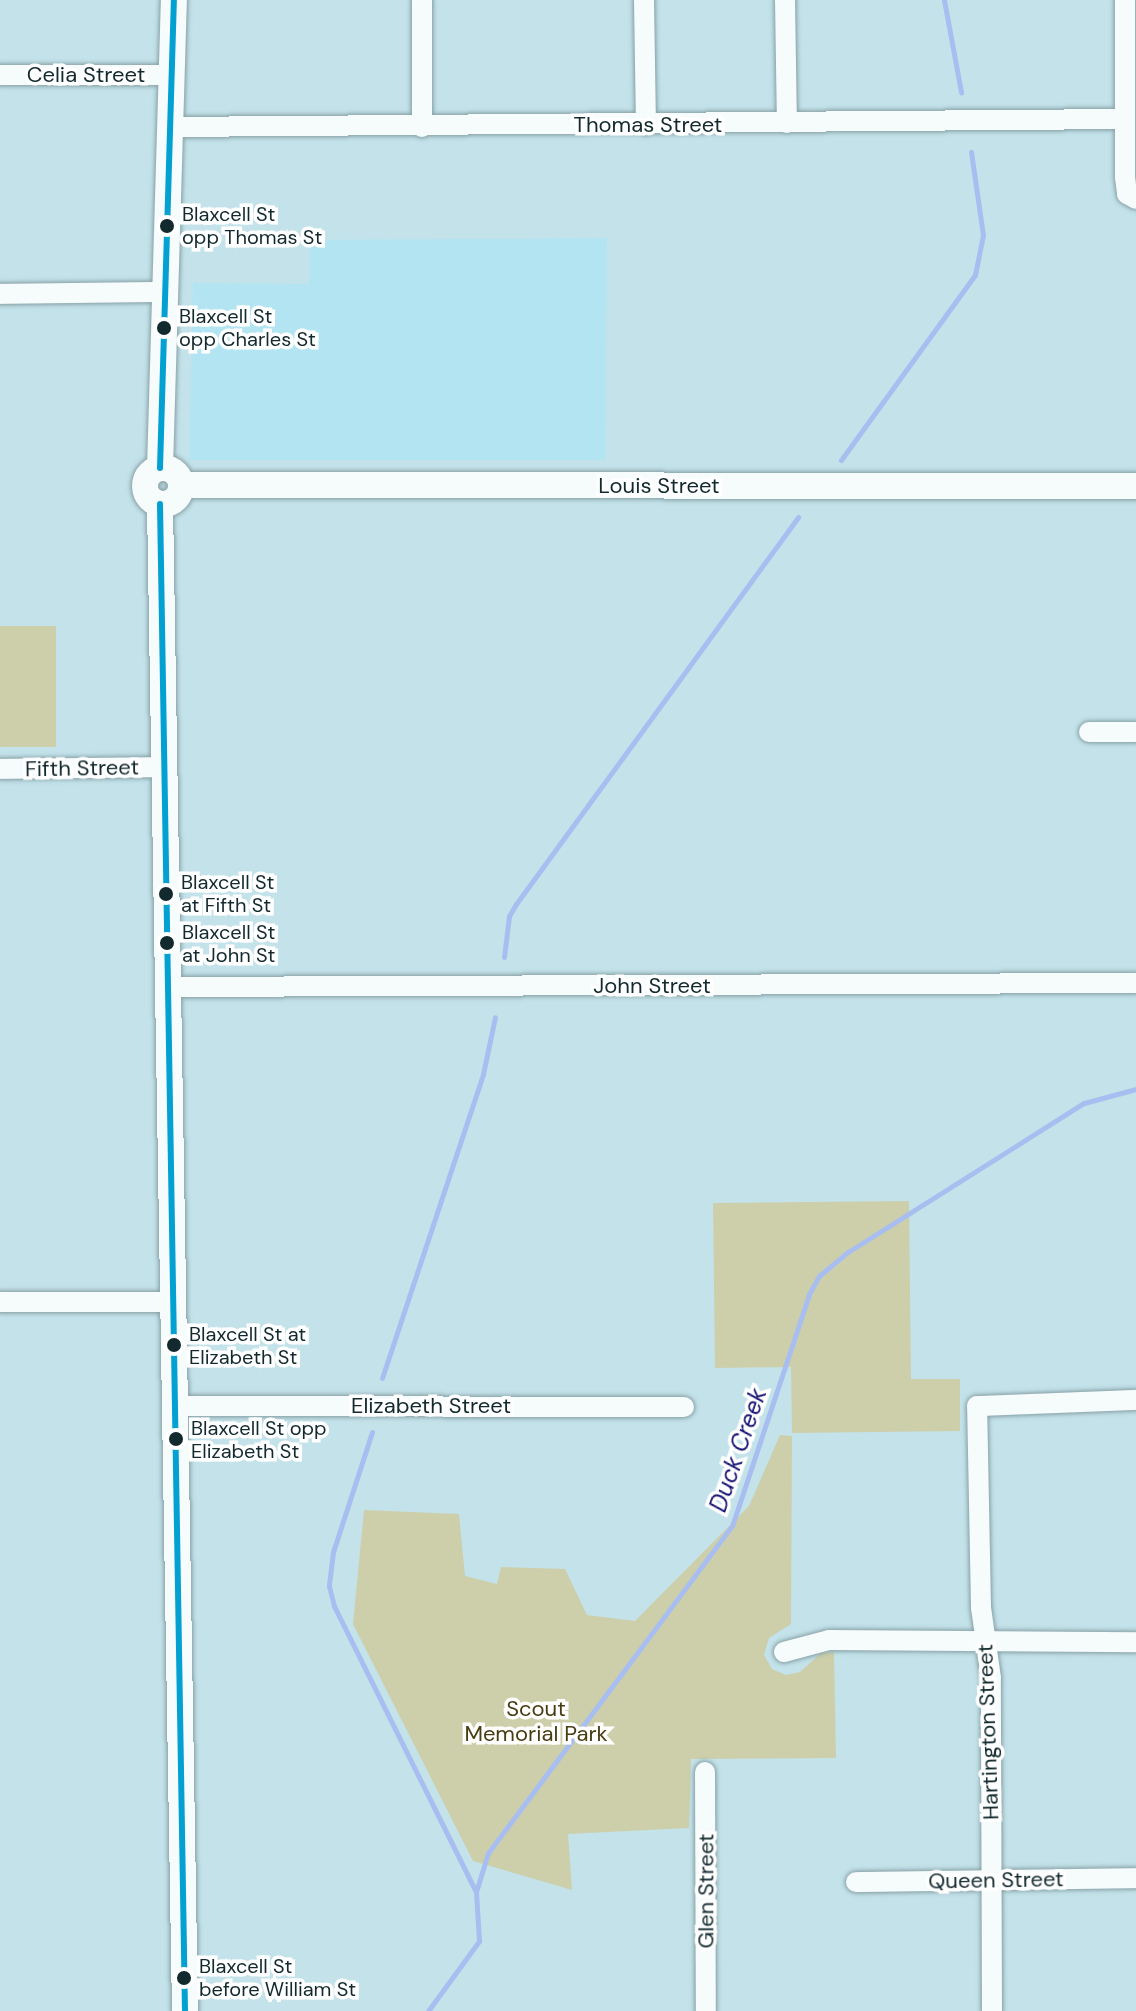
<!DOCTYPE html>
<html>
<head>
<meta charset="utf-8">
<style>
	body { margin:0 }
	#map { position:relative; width:1136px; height:2011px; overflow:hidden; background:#c3e2ea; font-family:"DM Sans",sans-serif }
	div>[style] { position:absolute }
	.built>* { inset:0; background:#b2e5f1 }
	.green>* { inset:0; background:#cdcfab; transform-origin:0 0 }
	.stream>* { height:5px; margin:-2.5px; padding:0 2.5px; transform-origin:2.5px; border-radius:2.5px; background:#a8bef0 }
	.roads { filter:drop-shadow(0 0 2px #88a1a6) drop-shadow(0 0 2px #88a1a6) }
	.minor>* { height:20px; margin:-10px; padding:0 10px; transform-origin:10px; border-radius:10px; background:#f6fbfc }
	.tertiary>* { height:26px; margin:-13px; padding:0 13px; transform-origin:13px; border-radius:13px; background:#f6fbfc }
	.tertiary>.ring { margin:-13px; padding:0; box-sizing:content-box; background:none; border:26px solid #f6fbfc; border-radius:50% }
	.bus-1>* { height:6px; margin:-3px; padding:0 3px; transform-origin:3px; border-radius:3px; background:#03a0d2 }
	.dots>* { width:22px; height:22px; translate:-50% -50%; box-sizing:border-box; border:4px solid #fff; border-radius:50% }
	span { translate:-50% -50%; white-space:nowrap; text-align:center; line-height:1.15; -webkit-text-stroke:7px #fff; paint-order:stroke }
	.bus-label { font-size:20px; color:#12292e }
	.left { translate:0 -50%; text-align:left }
	.street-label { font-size:22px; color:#12292e }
	.park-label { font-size:22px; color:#483c11 }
	.water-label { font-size:24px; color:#171373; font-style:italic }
</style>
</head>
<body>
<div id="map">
	<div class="built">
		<div style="clip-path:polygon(607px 238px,605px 460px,189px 460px,193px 283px,309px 284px,309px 240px)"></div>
	</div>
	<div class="green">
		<div style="left:0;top:626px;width:56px;height:121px"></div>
		<div style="clip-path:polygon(909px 1201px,911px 1379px,960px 1379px,960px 1431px,792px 1433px,791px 1367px,715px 1368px,713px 1203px)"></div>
		<div style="clip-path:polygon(780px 1435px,792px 1436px,791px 1624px,769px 1638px,764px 1655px,772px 1669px,786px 1675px,800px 1672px,821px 1653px,834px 1652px,836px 1758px,691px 1759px,689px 1828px,568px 1834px,572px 1890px,473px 1861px,353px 1624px,364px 1510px,459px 1514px,465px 1576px,497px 1584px,501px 1567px,565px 1569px,587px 1615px,635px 1621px,749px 1506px)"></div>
	</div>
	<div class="stream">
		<div style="left:944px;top:0;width:94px;rotate:79.5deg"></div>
		<div style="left:841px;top:460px;width:228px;rotate:-54.1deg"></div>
		<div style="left:975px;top:275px;width:41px;rotate:-78.7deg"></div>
		<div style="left:983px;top:235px;width:84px;rotate:-98.2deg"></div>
		<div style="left:504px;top:957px;width:41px;rotate:-83deg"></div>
		<div style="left:509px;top:916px;width:14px;rotate:-60deg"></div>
		<div style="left:516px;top:904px;width:479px;rotate:-53.9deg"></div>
		<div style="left:382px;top:1378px;width:320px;rotate:-71.6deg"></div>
		<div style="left:483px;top:1074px;width:58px;rotate:-78.1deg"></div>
		<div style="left:372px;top:1432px;width:126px;rotate:108deg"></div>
		<div style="left:333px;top:1552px;width:34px;rotate:97deg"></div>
		<div style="left:329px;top:1586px;width:21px;rotate:76deg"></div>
		<div style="left:334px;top:1606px;width:317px;rotate:63.6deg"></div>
		<div style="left:428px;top:2011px;width:87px;rotate:-53.9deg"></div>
		<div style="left:479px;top:1941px;width:49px;rotate:-93.5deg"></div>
		<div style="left:476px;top:1892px;width:41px;rotate:-72.9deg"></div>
		<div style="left:488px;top:1853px;width:408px;rotate:-53.3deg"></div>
		<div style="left:732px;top:1526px;width:244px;rotate:-71.6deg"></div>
		<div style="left:809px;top:1294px;width:21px;rotate:-61deg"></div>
		<div style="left:819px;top:1276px;width:38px;rotate:-40deg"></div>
		<div style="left:848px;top:1252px;width:279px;rotate:-32.3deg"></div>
		<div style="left:1084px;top:1103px;width:54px;rotate:-15.1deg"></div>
	</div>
	<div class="roads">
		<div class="minor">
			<div style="left:422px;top:0;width:127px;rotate:90deg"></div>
			<div style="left:644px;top:0;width:125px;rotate:89.1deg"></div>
			<div style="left:785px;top:0;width:123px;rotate:89.1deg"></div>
			<div style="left:1125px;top:0;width:177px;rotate:90deg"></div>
			<div style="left:1125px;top:177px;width:17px;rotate:83deg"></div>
			<div style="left:1127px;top:194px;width:10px;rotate:29deg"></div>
			<div style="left:0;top:75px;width:172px"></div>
			<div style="left:170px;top:127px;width:955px;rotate:-0.48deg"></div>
			<div style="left:0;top:294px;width:165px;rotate:-0.7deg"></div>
			<div style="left:1089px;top:732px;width:47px"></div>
			<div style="left:0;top:769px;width:163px;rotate:-0.7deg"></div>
			<div style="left:167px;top:987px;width:969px;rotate:-0.24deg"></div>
			<div style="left:0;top:1302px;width:174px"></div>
			<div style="left:177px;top:1406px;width:507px;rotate:0.11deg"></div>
			<div style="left:784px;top:1652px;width:47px;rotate:-14.9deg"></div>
			<div style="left:829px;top:1640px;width:307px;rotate:0.4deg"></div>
			<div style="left:705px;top:1772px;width:239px;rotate:89.8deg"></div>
			<div style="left:856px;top:1882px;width:280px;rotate:-0.8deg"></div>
			<div style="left:992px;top:2011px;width:333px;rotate:-90.2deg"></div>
			<div style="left:991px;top:1678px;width:71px;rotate:-98.1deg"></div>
			<div style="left:981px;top:1608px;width:202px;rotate:-91.1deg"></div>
			<div style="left:977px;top:1406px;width:159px;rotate:-2.2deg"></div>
		</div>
		<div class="tertiary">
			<div class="ring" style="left:145px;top:468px;width:10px;height:10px"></div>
			<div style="left:160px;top:468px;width:468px;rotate:-88.3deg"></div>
			<div style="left:181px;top:485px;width:955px;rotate:0.06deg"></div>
			<div style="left:160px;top:504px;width:1507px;rotate:89.05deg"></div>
		</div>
	</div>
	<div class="bus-1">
		<div style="left:160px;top:468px;width:468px;rotate:-88.3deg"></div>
		<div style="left:160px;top:504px;width:1507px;rotate:89.05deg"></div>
	</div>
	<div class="dots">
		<div style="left:167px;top:226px;background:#12292e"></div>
		<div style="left:164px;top:328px;background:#12292e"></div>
		<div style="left:166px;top:894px;background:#12292e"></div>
		<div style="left:167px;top:943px;background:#12292e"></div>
		<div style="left:174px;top:1345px;background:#12292e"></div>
		<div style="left:176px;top:1439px;background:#12292e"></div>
		<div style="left:184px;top:1978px;background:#12292e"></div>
	</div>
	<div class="bus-label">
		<span class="left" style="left:182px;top:226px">Blaxcell St<br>opp Thomas St</span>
		<span class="left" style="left:179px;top:328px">Blaxcell St<br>opp Charles St</span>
		<span class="left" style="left:181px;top:894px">Blaxcell St<br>at Fifth St</span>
		<span class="left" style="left:182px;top:944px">Blaxcell St<br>at John St</span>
		<span class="left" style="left:189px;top:1346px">Blaxcell St at<br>Elizabeth St</span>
		<span class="left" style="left:191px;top:1440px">Blaxcell St opp<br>Elizabeth St</span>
		<span class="left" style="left:199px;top:1978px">Blaxcell St<br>before William St</span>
	</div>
	<div class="street-label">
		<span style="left:86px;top:75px">Celia Street</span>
		<span style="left:648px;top:125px">Thomas Street</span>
		<span style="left:659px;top:486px">Louis Street</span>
		<span style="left:82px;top:768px;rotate:-1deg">Fifth Street</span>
		<span style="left:652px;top:986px">John Street</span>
		<span style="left:431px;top:1406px">Elizabeth Street</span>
		<span style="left:988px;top:1732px;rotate:-92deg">Hartington Street</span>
		<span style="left:996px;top:1880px;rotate:-1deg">Queen Street</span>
		<span style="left:706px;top:1891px;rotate:-90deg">Glen Street</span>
	</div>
	<div class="park-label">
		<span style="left:536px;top:1721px">Scout<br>Memorial Park</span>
	</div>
	<div class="water-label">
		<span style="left:738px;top:1450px;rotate:-71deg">Duck Creek</span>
	</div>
</div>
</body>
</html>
